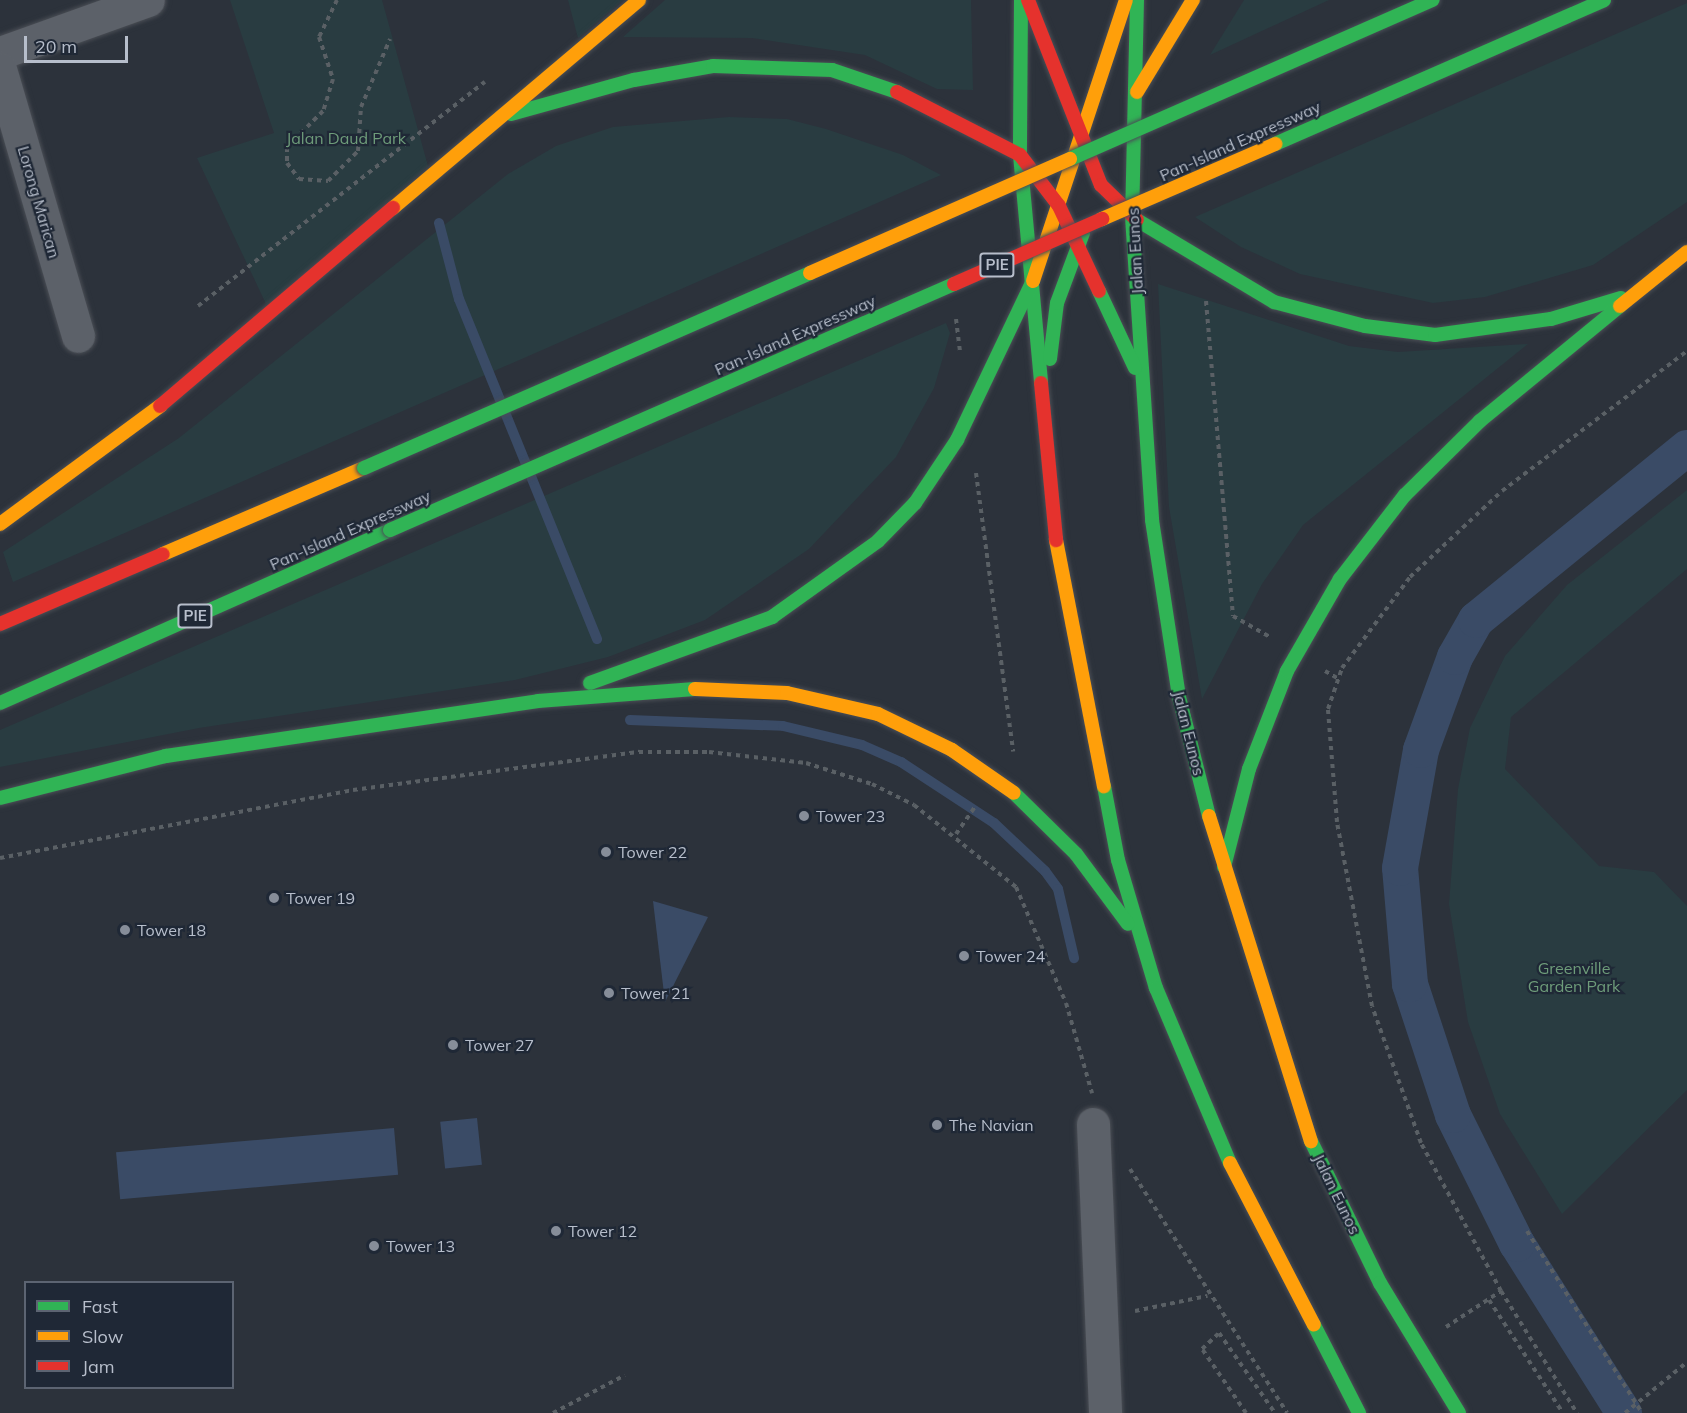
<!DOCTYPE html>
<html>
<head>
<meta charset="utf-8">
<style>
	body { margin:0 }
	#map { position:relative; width:1687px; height:1413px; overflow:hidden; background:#2c323b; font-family:Mulish,sans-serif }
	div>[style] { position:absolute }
	.green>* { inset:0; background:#293c41 }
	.water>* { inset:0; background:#3a4b66; transform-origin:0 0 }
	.stream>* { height:10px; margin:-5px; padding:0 5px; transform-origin:5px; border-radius:5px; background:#3a4b66 }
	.canal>* { height:36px; margin:-18px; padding:0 18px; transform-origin:18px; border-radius:18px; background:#3a4b66 }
	.path>* { height:4px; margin-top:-2px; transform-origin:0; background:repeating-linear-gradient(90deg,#5a6065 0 4.5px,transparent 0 9px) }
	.roads { filter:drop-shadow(0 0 2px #4a4e55) drop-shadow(0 0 2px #4a4e55) }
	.street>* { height:33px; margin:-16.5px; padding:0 16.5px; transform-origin:16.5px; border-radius:16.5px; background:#5c6169 }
	.fast>* { height:14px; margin:-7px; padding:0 7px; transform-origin:7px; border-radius:7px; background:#30b455 }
	.slow>* { height:14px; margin:-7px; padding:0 7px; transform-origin:7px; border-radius:7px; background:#ff9f0a }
	.jam>* { height:14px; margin:-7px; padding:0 7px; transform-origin:7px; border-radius:7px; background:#e5322d }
	.bridges { filter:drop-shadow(0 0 2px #494e57) drop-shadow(0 0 2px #494e57) }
	.fast-bridge>* { height:14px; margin:-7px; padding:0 7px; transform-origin:7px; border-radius:7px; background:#30b455 }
	.slow-bridge>* { height:14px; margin:-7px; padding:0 7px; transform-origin:7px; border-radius:7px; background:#ff9f0a }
	.jam-bridge>* { height:14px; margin:-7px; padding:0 7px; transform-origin:7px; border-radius:7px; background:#e5322d }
	.dots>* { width:16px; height:16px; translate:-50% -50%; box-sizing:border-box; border:3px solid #1f2836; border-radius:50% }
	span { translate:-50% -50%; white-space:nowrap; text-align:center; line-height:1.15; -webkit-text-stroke:4.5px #1f2836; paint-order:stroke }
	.shield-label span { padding:2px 4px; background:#1f2836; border:2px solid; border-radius:4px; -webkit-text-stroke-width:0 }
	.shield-label { font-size:15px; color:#b7becb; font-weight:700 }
	.park-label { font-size:16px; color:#6e9c7a }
	.street-label { font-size:16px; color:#b7becb }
	.poi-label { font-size:16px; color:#b7becb }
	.left { translate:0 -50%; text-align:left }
	.legend { position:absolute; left:24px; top:1281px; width:210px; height:108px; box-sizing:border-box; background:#1f2836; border:2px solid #5c6472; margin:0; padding:8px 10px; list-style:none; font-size:18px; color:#b7becb }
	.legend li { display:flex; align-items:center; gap:12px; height:30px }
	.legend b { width:30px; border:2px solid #5c6472 }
	.scale { position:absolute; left:24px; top:36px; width:104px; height:27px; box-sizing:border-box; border:3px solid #b7becb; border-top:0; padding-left:8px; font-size:18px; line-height:21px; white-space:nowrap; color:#b7becb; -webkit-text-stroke:4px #1f2836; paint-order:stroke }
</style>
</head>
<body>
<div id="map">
	<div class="green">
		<div style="clip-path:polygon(230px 0,382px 0,428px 166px,266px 304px,197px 158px,274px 133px)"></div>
		<div style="clip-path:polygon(568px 0,623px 0,578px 38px)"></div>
		<div style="clip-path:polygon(665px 0,971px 0,973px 90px,937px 89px,865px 55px,752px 38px,623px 37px)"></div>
		<div style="clip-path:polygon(1244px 0,1329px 0,1210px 55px)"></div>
		<div style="clip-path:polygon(1687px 3px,1687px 202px,1593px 265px,1485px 297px,1433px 303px,1300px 274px,1241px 247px,1195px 217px)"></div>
		<div style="clip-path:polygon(729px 117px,787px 119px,826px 129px,903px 155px,941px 175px,13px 582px,3px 552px,179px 438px,508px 174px,556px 146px,613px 127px)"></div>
		<div style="clip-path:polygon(1158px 284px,1349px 346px,1398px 352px,1528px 344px,1303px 525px,1262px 584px,1202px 699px,1169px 507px)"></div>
		<div style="clip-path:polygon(946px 323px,950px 333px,934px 388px,896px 457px,809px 549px,705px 620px,608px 657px,515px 680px,199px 728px,0 767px,0 730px)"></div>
		<div style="clip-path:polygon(1687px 490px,1687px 569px,1511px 717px,1505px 769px,1599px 866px,1654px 872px,1687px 906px,1687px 1090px,1562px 1214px,1500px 1114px,1468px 1022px,1449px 904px,1458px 789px,1470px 728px,1505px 656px,1567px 585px)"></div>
	</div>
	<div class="water">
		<div style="clip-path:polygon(653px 901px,708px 917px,665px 1002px)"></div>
		<div style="left:477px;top:1118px;width:47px;height:37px;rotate:84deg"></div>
		<div style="left:394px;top:1128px;width:47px;height:279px;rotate:85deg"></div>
	</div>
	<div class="stream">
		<div style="left:439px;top:223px;width:79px;rotate:75.3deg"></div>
		<div style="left:459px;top:299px;width:367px;rotate:67.9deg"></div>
		<div style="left:630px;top:720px;width:153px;rotate:2.2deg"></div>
		<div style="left:783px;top:726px;width:81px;rotate:13.5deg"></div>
		<div style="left:862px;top:745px;width:43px;rotate:23.6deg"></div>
		<div style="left:901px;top:762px;width:111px;rotate:33.3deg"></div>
		<div style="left:994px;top:823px;width:70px;rotate:43.3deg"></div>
		<div style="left:1045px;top:871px;width:22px;rotate:54deg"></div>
		<div style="left:1058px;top:889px;width:71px;rotate:76.9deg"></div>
	</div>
	<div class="canal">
		<div style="left:1624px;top:1413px;width:200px;rotate:-122.3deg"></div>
		<div style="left:1517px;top:1244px;width:144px;rotate:-116.4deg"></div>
		<div style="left:1453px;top:1115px;width:138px;rotate:-108.2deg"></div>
		<div style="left:1410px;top:984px;width:116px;rotate:-94.9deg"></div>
		<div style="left:1400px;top:868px;width:120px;rotate:-79.9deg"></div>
		<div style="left:1421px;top:750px;width:99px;rotate:-69.9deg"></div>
		<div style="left:1455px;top:657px;width:43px;rotate:-60.4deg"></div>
		<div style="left:1476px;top:620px;width:272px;rotate:-39.2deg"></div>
	</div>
	<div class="path">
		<div style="left:337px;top:0;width:41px;rotate:115.9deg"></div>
		<div style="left:319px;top:37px;width:44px;rotate:71.6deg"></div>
		<div style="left:333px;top:79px;width:34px;rotate:107deg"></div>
		<div style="left:323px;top:111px;width:51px;rotate:135deg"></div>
		<div style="left:287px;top:147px;width:16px;rotate:90deg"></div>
		<div style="left:287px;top:163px;width:20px;rotate:53deg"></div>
		<div style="left:299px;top:179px;width:29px;rotate:4deg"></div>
		<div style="left:328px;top:181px;width:42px;rotate:-45deg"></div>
		<div style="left:358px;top:151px;width:44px;rotate:-86.1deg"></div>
		<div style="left:361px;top:107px;width:74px;rotate:-66.9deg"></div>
		<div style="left:1206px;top:301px;width:316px;rotate:85.1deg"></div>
		<div style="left:1233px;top:616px;width:43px;rotate:29.6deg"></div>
		<div style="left:198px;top:306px;width:364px;rotate:-38deg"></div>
		<div style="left:956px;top:319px;width:34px;rotate:83deg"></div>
		<div style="left:976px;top:473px;width:281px;rotate:82.4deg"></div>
		<div style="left:1325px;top:671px;width:16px;rotate:30deg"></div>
		<div style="left:956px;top:834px;width:33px;rotate:-55deg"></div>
		<div style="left:0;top:858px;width:359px;rotate:-10.9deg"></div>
		<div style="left:353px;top:790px;width:289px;rotate:-7.6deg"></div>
		<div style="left:639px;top:752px;width:70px"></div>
		<div style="left:709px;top:752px;width:98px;rotate:6.5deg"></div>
		<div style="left:806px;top:763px;width:69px;rotate:17.7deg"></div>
		<div style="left:872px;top:784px;width:47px;rotate:26.6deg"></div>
		<div style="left:914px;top:805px;width:131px;rotate:38.8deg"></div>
		<div style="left:1016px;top:887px;width:126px;rotate:66.7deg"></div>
		<div style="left:1066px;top:1003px;width:94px;rotate:73.9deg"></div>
		<div style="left:1130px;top:1169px;width:290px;rotate:57.2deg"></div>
		<div style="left:1527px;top:1231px;width:215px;rotate:57.7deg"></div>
		<div style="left:1501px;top:1291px;width:144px;rotate:58.1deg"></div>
		<div style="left:1489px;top:1300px;width:135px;rotate:56.8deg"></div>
		<div style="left:1135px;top:1311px;width:74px;rotate:-11.8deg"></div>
		<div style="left:1446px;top:1327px;width:66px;rotate:-33.2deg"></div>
		<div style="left:1501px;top:1291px;width:168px;rotate:-118.4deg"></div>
		<div style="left:1421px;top:1143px;width:145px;rotate:-109.7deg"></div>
		<div style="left:1372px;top:1006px;width:187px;rotate:-100.8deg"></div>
		<div style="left:1337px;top:822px;width:113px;rotate:-94.6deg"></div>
		<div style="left:1328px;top:709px;width:43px;rotate:-71.1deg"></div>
		<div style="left:1342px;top:668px;width:114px;rotate:-53.2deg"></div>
		<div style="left:1410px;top:577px;width:126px;rotate:-43.1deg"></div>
		<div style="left:1502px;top:491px;width:232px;rotate:-37.1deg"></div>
		<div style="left:553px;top:1413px;width:81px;rotate:-27.8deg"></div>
		<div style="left:1246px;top:1413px;width:78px;rotate:-124.5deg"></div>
		<div style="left:1202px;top:1349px;width:23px;rotate:-43deg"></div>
		<div style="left:1219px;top:1333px;width:98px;rotate:55deg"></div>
		<div style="left:1625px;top:1413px;width:80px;rotate:-39.4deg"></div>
	</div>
	<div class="roads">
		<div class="street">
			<div style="left:0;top:53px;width:157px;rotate:-19.7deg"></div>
			<div style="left:0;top:69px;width:278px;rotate:73.7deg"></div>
			<div style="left:1093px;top:1124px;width:289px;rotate:87.6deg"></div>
		</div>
		<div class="fast">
			<div style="left:1021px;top:0;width:155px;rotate:90.4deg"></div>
			<div style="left:1020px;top:155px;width:229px;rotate:84.7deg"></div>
			<div style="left:1137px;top:0;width:217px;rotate:91.3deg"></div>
			<div style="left:1132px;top:217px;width:304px;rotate:86.2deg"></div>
			<div style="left:1152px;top:520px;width:179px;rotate:81.3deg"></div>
			<div style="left:1179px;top:697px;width:123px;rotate:75.9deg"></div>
			<div style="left:511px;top:114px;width:128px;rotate:-15.5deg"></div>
			<div style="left:634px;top:80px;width:80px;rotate:-10deg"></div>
			<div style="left:713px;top:66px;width:119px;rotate:1.9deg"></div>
			<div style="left:832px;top:70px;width:69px;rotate:18.7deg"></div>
			<div style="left:1137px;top:220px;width:160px;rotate:30.9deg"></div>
			<div style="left:1274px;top:302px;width:94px;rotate:14.8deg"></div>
			<div style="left:1365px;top:326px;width:71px;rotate:7.3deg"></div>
			<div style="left:1435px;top:335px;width:117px;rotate:-7.9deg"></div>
			<div style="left:1551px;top:319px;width:73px;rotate:-16.7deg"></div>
			<div style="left:1099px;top:291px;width:85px;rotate:64.9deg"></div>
			<div style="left:1050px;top:359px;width:56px;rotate:-82.9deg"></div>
			<div style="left:1057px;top:303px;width:75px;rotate:-69.6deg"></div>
			<div style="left:590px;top:683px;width:194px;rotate:-19.9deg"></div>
			<div style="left:772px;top:617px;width:130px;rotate:-35.6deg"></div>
			<div style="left:878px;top:541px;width:53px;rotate:-45.8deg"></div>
			<div style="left:915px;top:503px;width:76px;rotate:-56.3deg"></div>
			<div style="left:957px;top:440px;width:176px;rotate:-64.5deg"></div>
			<div style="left:0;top:703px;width:427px;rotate:-23.9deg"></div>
			<div style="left:1104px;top:786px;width:75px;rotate:79.3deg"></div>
			<div style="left:1118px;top:860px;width:134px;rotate:73.5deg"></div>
			<div style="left:1156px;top:988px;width:190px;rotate:67.1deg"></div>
			<div style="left:1014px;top:793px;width:87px;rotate:44.5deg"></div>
			<div style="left:1076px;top:854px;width:87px;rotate:53.4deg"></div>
			<div style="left:0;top:798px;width:171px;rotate:-14.2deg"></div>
			<div style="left:166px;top:756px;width:376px;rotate:-8.4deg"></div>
			<div style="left:538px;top:701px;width:157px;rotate:-4.4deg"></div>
			<div style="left:1224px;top:867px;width:101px;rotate:-75.7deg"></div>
			<div style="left:1249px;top:769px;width:105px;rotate:-68.8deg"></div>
			<div style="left:1287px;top:671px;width:106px;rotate:-60.1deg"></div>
			<div style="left:1340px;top:579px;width:106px;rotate:-52.3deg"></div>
			<div style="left:1405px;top:495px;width:105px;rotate:-44.6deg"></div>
			<div style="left:1480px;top:421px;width:181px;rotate:-39.4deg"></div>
			<div style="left:1311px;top:1141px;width:158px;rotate:64.1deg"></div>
			<div style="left:1380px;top:1283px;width:152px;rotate:58.7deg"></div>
			<div style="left:1314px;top:1325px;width:99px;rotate:62.9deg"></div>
		</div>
		<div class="slow">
			<div style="left:1137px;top:92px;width:108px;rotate:-58.7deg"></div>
			<div style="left:393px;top:208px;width:322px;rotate:-40.2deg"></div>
			<div style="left:1033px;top:281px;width:296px;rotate:-71.7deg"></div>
			<div style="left:1620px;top:306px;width:86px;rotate:-38.9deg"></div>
			<div style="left:0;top:524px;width:199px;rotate:-36.4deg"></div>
			<div style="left:1056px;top:540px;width:251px;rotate:79deg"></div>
			<div style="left:163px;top:554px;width:219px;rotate:-23.2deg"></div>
			<div style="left:695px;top:689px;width:92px;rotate:2.5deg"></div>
			<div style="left:787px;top:693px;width:93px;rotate:13deg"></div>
			<div style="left:878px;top:714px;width:82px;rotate:25.9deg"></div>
			<div style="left:952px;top:750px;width:75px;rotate:34.7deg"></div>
			<div style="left:1209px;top:816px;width:341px;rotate:72.6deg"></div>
			<div style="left:1230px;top:1163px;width:182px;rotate:62.6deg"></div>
		</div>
		<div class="jam">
			<div style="left:1028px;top:0;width:199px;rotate:68.5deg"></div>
			<div style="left:1101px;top:185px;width:50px;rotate:44.2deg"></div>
			<div style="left:897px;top:92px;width:138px;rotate:27.1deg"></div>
			<div style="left:1020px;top:155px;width:64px;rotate:52.6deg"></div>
			<div style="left:1059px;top:206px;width:94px;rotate:64.8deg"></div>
			<div style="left:1041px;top:383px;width:158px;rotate:84.5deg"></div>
			<div style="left:160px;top:406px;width:306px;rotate:-40.4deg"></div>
			<div style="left:0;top:624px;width:177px;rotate:-23.2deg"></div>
		</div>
	</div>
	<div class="bridges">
		<div class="fast-bridge">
			<div style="left:1275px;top:144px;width:359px;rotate:-23.6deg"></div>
			<div style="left:1070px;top:159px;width:396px;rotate:-23.7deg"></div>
			<div style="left:364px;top:468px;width:487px;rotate:-23.6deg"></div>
			<div style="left:390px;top:530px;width:615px;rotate:-23.57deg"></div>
		</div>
		<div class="slow-bridge">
			<div style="left:1102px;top:219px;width:189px;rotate:-23.4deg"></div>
			<div style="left:810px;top:273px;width:284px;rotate:-23.7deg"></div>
		</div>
		<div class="jam-bridge">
			<div style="left:954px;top:284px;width:162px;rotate:-23.7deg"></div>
		</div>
	</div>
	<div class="dots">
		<div style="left:804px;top:816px;background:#868d99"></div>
		<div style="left:606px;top:852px;background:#868d99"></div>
		<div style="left:274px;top:898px;background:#868d99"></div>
		<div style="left:125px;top:930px;background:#868d99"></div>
		<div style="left:964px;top:956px;background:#868d99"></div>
		<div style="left:609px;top:993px;background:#868d99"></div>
		<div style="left:453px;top:1045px;background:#868d99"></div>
		<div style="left:937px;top:1125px;background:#868d99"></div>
		<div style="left:556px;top:1231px;background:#868d99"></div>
		<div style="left:374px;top:1246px;background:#868d99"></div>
	</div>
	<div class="shield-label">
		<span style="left:997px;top:265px">PIE</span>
		<span style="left:195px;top:616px">PIE</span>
	</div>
	<div class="park-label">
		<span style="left:346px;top:138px">Jalan Daud Park</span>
		<span style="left:1574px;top:977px">Greenville<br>Garden Park</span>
	</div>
	<div class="street-label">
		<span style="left:1240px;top:141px;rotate:-24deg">Pan-Island Expressway</span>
		<span style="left:39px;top:202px;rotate:74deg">Lorong Marican</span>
		<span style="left:1135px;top:251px;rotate:-93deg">Jalan Eunos</span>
		<span style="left:795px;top:335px;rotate:-24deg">Pan-Island Expressway</span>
		<span style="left:350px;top:530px;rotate:-24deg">Pan-Island Expressway</span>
		<span style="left:1189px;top:733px;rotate:76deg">Jalan Eunos</span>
		<span style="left:1337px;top:1194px;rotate:64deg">Jalan Eunos</span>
	</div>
	<div class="poi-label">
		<span class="left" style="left:816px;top:816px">Tower 23</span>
		<span class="left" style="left:618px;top:852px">Tower 22</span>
		<span class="left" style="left:286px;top:898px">Tower 19</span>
		<span class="left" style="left:137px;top:930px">Tower 18</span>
		<span class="left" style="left:976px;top:956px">Tower 24</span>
		<span class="left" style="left:621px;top:993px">Tower 21</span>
		<span class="left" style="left:465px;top:1045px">Tower 27</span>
		<span class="left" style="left:949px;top:1125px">The Navian</span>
		<span class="left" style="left:568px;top:1231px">Tower 12</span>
		<span class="left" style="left:386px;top:1246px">Tower 13</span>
	</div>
	<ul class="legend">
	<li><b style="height:8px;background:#30b455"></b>Fast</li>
	<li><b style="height:8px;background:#ff9f0a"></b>Slow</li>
	<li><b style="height:8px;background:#e5322d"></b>Jam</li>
	</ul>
	<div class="scale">20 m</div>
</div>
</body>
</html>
